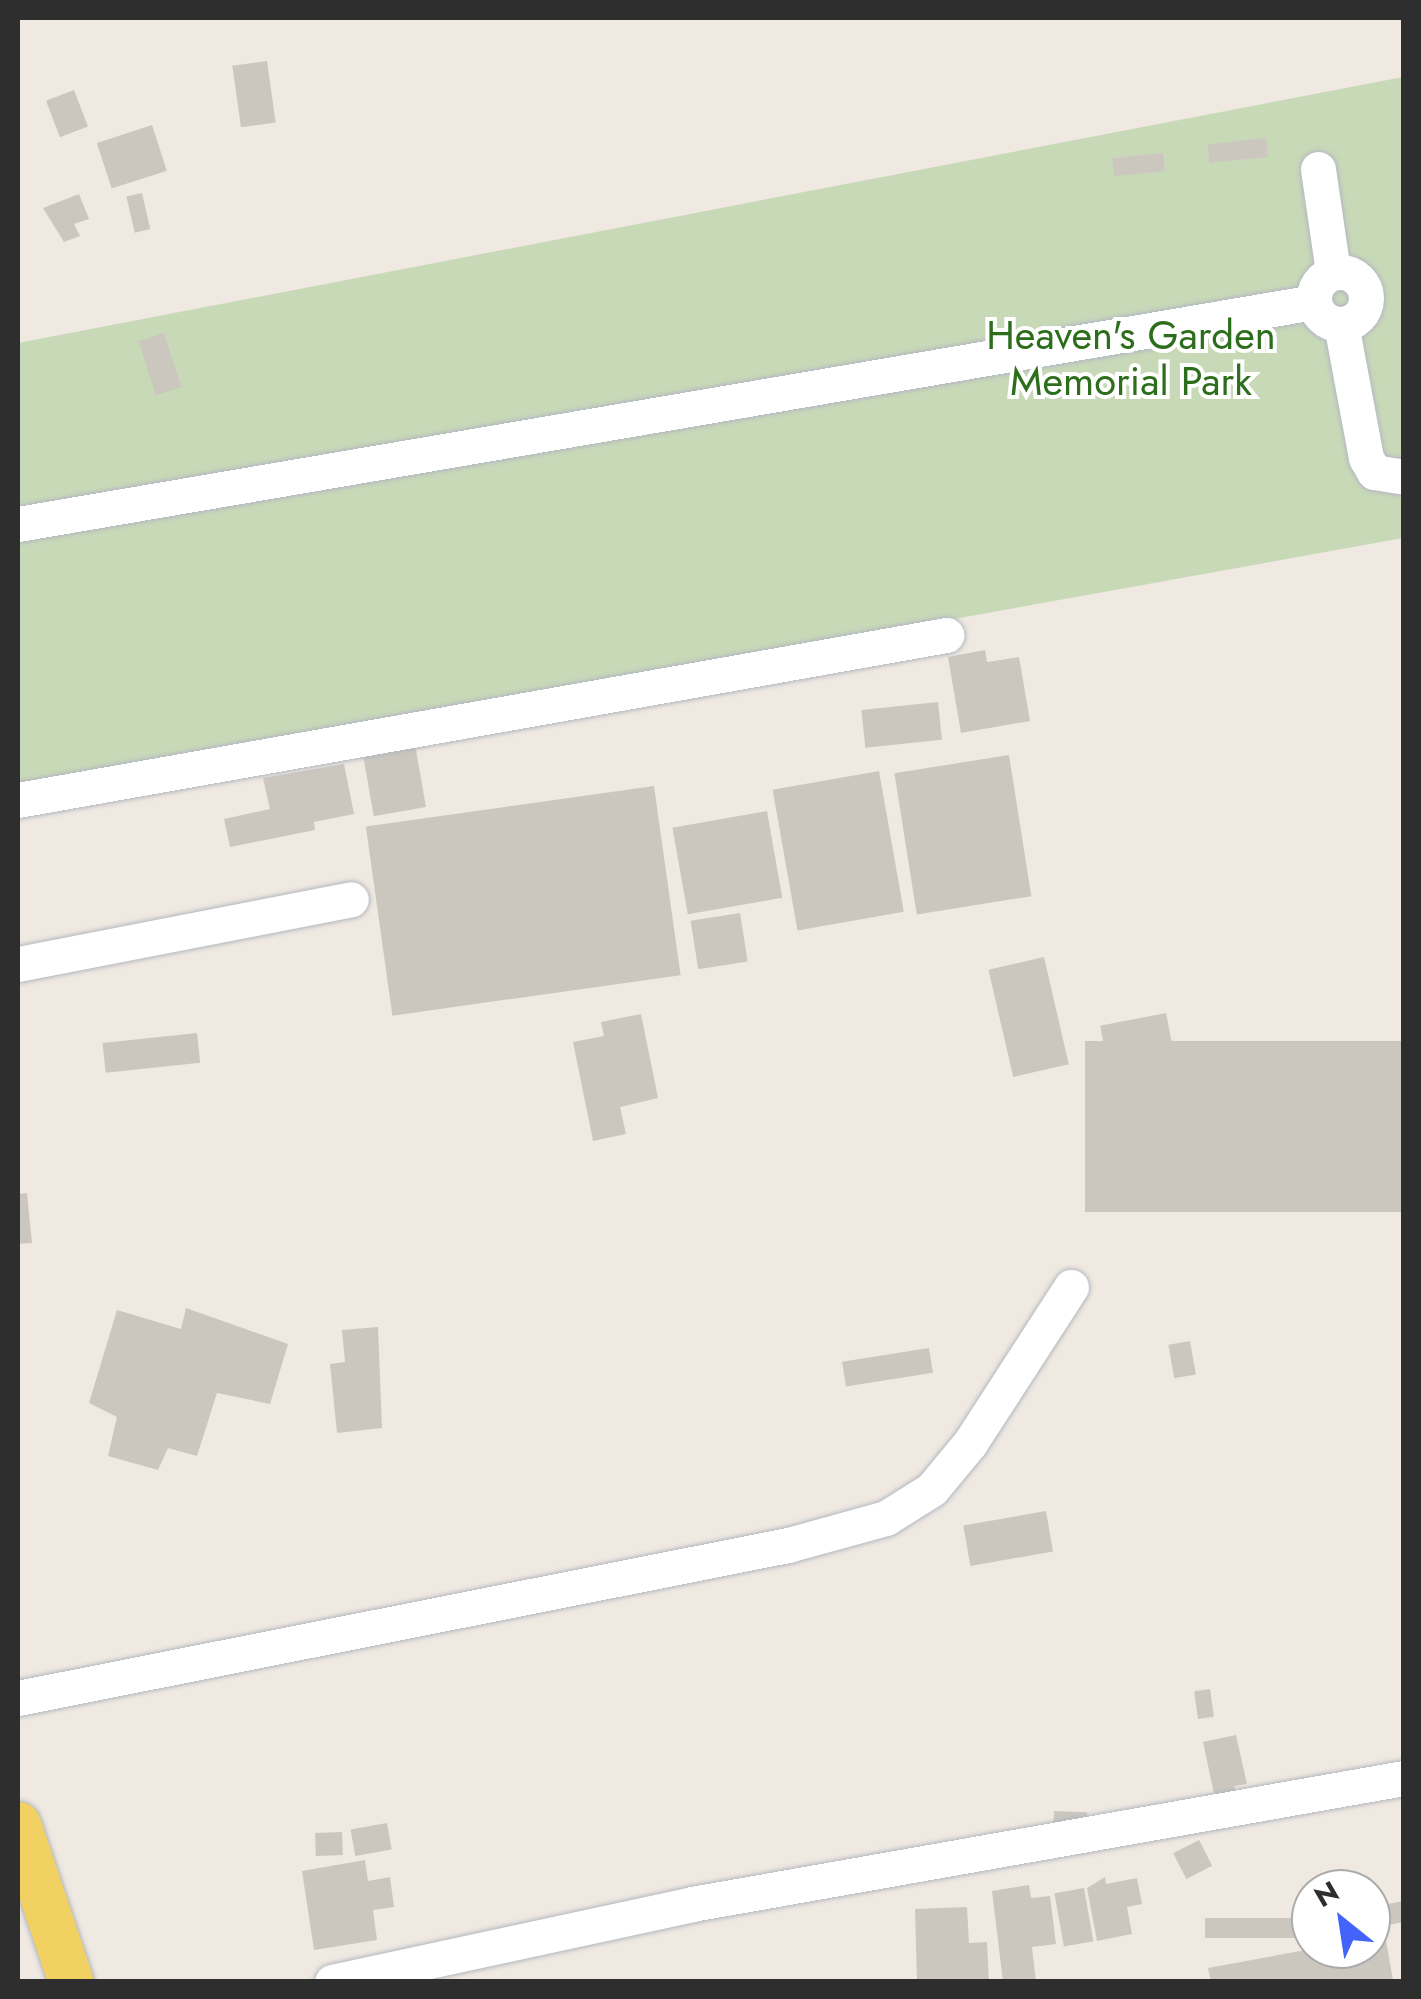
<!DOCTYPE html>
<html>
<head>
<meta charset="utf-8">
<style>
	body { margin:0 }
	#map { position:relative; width:1421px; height:1999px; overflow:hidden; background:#efe9e1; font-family:Jost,sans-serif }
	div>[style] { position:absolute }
	.cemetery>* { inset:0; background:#c8d9b8 }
	.building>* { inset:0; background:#cbc7bf; transform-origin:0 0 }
	.roads { filter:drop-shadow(0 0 2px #b4b7c1) drop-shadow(0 0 2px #b4b7c1) }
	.minor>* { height:35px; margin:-17.5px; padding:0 17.5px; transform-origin:17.5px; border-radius:17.5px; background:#fff }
	.minor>.ring { margin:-17.5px; padding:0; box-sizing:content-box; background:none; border:35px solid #fff; border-radius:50% }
	.major>* { height:45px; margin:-22.5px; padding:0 22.5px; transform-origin:22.5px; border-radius:22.5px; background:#f2d163 }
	span { translate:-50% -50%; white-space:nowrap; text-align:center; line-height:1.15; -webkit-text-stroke:8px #fff; paint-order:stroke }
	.park-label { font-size:40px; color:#2c6e1b }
	.frame { position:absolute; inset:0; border:20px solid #2e2e2e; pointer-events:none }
	.north { position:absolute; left:1291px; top:1869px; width:100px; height:100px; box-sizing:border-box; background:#fff; border:2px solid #ababab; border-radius:50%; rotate:330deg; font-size:28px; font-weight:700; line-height:40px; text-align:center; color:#2e2e2e }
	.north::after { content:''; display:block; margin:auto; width:35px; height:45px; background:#4264fb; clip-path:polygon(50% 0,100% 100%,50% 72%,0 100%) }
</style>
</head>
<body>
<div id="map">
	<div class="cemetery">
		<div style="clip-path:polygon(1403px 77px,1403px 538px,18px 788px,18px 343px)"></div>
	</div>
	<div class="building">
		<div style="left:267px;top:61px;width:62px;height:35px;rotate:82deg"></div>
		<div style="left:74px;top:90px;width:39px;height:30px;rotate:69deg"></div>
		<div style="left:152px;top:125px;width:48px;height:58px;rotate:72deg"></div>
		<div style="left:1266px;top:138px;width:19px;height:59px;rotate:84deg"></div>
		<div style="left:1163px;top:153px;width:18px;height:51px;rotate:84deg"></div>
		<div style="left:142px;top:193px;width:37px;height:16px;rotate:77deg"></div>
		<div style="clip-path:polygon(79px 194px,89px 219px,74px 224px,80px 236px,64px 242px,43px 208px)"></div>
		<div style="left:164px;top:333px;width:57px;height:27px;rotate:72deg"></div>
		<div style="clip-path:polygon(985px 650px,987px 662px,1019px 657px,1030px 721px,961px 733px,948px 657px)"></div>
		<div style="left:938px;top:702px;width:38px;height:77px;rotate:84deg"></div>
		<div style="left:414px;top:739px;width:69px;height:53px;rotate:80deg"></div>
		<div style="left:1009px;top:755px;width:143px;height:116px;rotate:81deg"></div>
		<div style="clip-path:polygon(344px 764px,354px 814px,314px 822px,315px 830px,230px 847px,224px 819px,270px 809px,263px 778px)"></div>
		<div style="left:879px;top:771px;width:143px;height:108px;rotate:80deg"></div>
		<div style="left:654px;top:786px;width:191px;height:291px;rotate:82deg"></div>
		<div style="left:767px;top:811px;width:88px;height:96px;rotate:80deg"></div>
		<div style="left:740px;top:913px;width:49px;height:50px;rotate:81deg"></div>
		<div style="left:1044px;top:957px;width:110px;height:57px;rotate:77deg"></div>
		<div style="left:1166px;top:1013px;width:37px;height:67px;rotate:79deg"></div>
		<div style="clip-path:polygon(641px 1014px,658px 1098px,620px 1107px,626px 1134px,593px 1141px,573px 1042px,604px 1036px,601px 1022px)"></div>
		<div style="left:197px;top:1033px;width:30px;height:95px;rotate:84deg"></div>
		<div style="left:1404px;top:1041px;width:171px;height:319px;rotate:90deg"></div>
		<div style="clip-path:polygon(27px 1193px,32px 1243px,18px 1244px,18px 1194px)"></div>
		<div style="clip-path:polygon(186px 1308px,288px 1344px,270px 1404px,217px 1393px,197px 1456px,168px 1448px,158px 1470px,108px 1456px,117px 1417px,89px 1403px,117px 1310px,181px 1329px)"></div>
		<div style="clip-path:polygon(378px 1327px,382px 1428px,337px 1433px,330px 1364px,345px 1362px,342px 1330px)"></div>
		<div style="left:1190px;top:1341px;width:34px;height:22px;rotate:80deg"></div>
		<div style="left:929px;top:1348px;width:25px;height:88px;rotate:81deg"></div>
		<div style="left:1046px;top:1511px;width:41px;height:84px;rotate:80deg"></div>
		<div style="left:1210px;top:1689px;width:28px;height:16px;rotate:82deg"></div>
		<div style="clip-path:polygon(1236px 1735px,1247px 1784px,1234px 1786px,1237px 1798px,1216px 1803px,1203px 1742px)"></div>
		<div style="left:1054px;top:1811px;width:33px;height:19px;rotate:2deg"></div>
		<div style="left:387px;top:1823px;width:27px;height:37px;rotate:80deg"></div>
		<div style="left:342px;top:1832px;width:23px;height:27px;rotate:88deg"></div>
		<div style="left:1199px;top:1840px;width:29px;height:29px;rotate:63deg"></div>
		<div style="clip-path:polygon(365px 1860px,368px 1881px,390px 1877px,394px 1907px,373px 1910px,377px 1940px,314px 1950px,302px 1871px)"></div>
		<div style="clip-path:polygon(1105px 1877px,1106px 1884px,1137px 1878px,1142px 1904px,1127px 1907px,1132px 1934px,1097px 1941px,1087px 1888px)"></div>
		<div style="clip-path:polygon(1029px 1885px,1031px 1898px,1050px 1896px,1056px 1944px,1032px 1947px,1036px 1982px,1003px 1982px,992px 1891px)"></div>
		<div style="left:1084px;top:1888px;width:54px;height:30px;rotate:80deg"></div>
		<div style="clip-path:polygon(1404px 1901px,1404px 1922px,1371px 1928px,1371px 1907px)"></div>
		<div style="clip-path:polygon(967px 1907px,969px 1943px,987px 1942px,989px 1982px,917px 1982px,915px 1909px)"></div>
		<div style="left:1311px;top:1918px;width:20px;height:106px;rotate:90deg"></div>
		<div style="clip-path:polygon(1385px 1935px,1393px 1980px,1211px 1982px,1208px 1968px,1311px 1949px,1371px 1949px,1371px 1938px)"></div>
	</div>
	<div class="roads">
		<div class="minor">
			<div style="left:1318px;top:169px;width:104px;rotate:81.7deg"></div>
			<div class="ring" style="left:1314px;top:272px;width:17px;height:17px"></div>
			<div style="left:1341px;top:324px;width:136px;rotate:79.4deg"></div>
			<div style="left:1366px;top:458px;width:16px;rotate:60deg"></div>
			<div style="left:1374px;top:472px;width:30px;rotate:9deg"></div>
			<div style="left:18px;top:524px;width:1315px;rotate:-9.72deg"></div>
			<div style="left:18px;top:800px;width:943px;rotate:-10.08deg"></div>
			<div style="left:18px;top:964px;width:339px;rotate:-11deg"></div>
			<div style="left:18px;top:1698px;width:785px;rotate:-11.24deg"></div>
			<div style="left:788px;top:1545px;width:102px;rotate:-15.4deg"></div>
			<div style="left:886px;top:1518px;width:54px;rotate:-32.2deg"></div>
			<div style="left:932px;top:1489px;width:60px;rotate:-50.4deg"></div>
			<div style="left:970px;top:1443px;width:186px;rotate:-57.1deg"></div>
			<div style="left:332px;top:1982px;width:368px;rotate:-12.2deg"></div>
			<div style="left:692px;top:1904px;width:723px;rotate:-10.04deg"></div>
		</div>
		<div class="major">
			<div style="left:18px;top:1824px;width:167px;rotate:71.5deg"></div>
		</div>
	</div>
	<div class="park-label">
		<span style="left:1131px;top:358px">Heaven's Garden<br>Memorial Park</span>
	</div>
	<div class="frame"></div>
	<div class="north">N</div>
</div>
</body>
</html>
